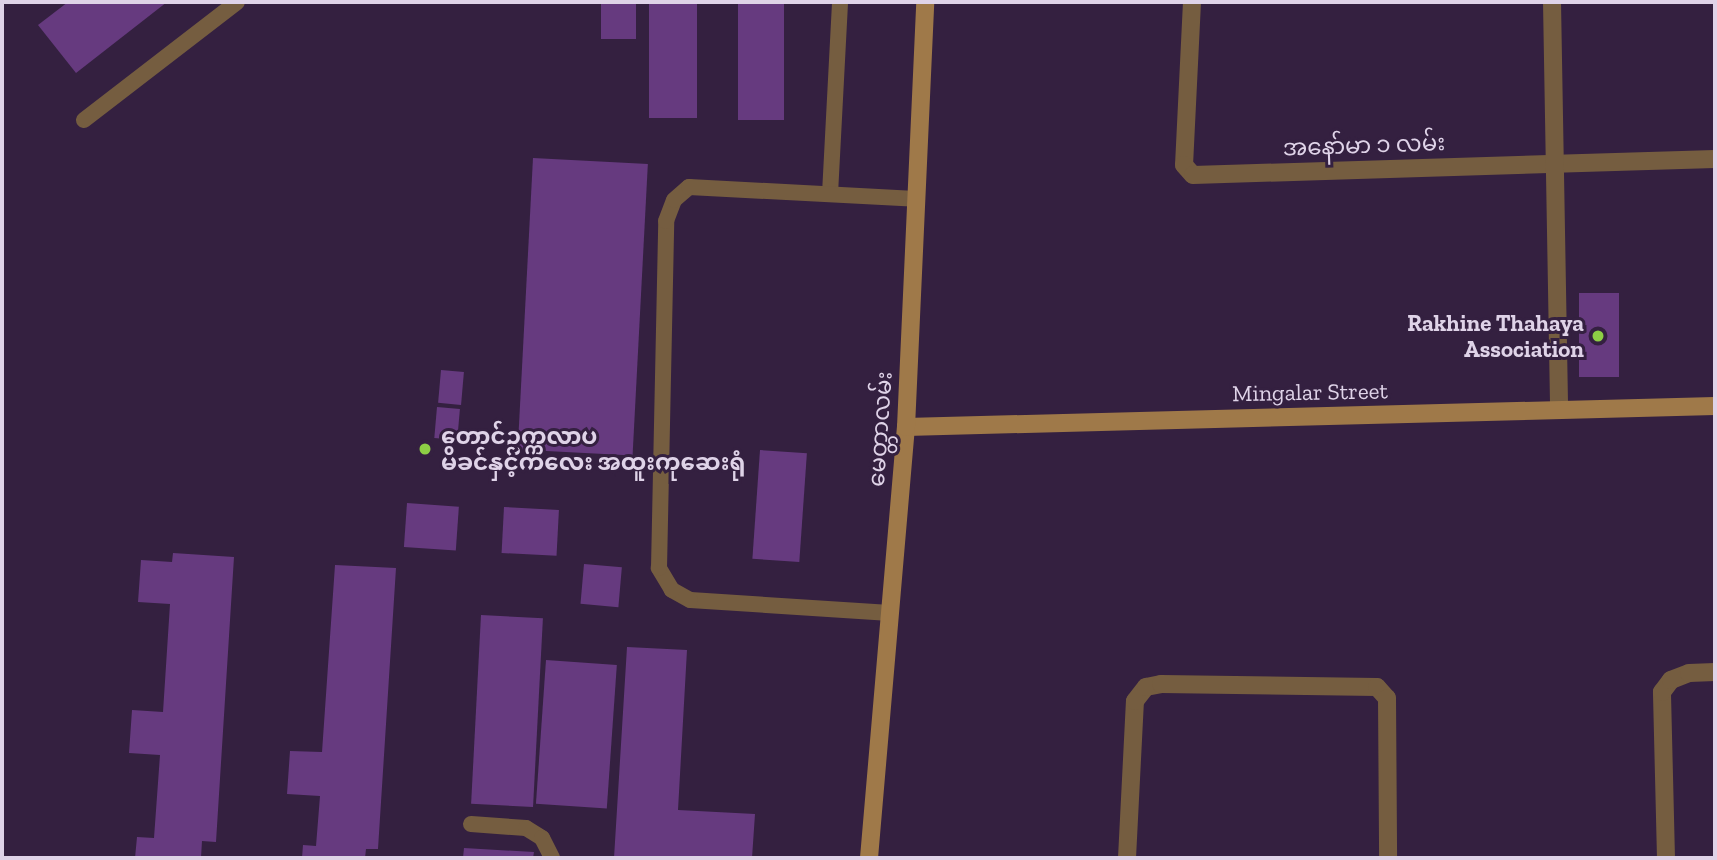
<!DOCTYPE html>
<html>
<head>
<meta charset="utf-8">
<style>
	body { margin:0 }
	#map { position:relative; width:1717px; height:860px; overflow:hidden; background:#342040; font-family:"Zilla Slab","Noto Sans Myanmar",serif }
	div>[style] { position:absolute }
	.building>* { inset:0; background:#663a7f; transform-origin:0 0 }
	.lane>* { height:16px; margin:-8px; padding:0 8px; transform-origin:8px; border-radius:8px; background:#755d40 }
	.street>* { height:18px; margin:-9px; padding:0 9px; transform-origin:9px; border-radius:9px; background:#755d40 }
	.secondary>* { height:18px; margin:-9px; padding:0 9px; transform-origin:9px; border-radius:9px; background:#9f7949 }
	.dots>* { width:19px; height:19px; translate:-50% -50%; box-sizing:border-box; border:4px solid #342040; border-radius:50% }
	span { translate:-50% -50%; white-space:nowrap; text-align:center; line-height:1.15; -webkit-text-stroke:6px #342040; paint-order:stroke }
	.street-label { font-size:23px; color:#dfd3e8 }
	.poi-label { font-size:23px; color:#dfd3e8; font-weight:700 }
	.right { translate:-100% -50%; text-align:right }
	.left { translate:0 -50%; text-align:left }
	.frame { position:absolute; inset:0; border:4px solid #dfd3e8; pointer-events:none }
</style>
</head>
<body>
<div id="map">
	<div class="building">
		<div style="clip-path:polygon(68px 2px,167px 2px,76px 73px,38px 25px)"></div>
		<div style="left:601px;top:2px;width:35px;height:37px"></div>
		<div style="left:649px;top:2px;width:48px;height:116px"></div>
		<div style="left:738px;top:2px;width:46px;height:118px"></div>
		<div style="left:533px;top:158px;width:115px;height:292px;rotate:3deg"></div>
		<div style="left:1619px;top:293px;width:84px;height:40px;rotate:90deg"></div>
		<div style="left:441px;top:370px;width:23px;height:33px;rotate:5deg"></div>
		<div style="left:437px;top:407px;width:23px;height:31px;rotate:5deg"></div>
		<div style="left:760px;top:450px;width:47px;height:109px;rotate:4deg"></div>
		<div style="left:407px;top:503px;width:52px;height:44px;rotate:4deg"></div>
		<div style="left:504px;top:507px;width:55px;height:46px;rotate:3deg"></div>
		<div style="clip-path:polygon(173px 553px,234px 557px,216px 842px,202px 841px,201px 858px,135px 858px,137px 837px,154px 838px,160px 755px,129px 753px,132px 710px,163px 712px,170px 604px,138px 602px,141px 560px,172px 562px)"></div>
		<div style="left:584px;top:564px;width:38px;height:40px;rotate:5deg"></div>
		<div style="clip-path:polygon(335px 565px,396px 568px,378px 849px,366px 849px,365px 858px,302px 858px,303px 845px,316px 846px,320px 796px,287px 794px,290px 751px,322px 752px)"></div>
		<div style="left:481px;top:615px;width:62px;height:189px;rotate:3deg"></div>
		<div style="clip-path:polygon(627px 647px,687px 650px,678px 810px,755px 814px,752px 858px,614px 858px)"></div>
		<div style="left:546px;top:660px;width:71px;height:144px;rotate:4deg"></div>
		<div style="clip-path:polygon(464px 848px,534px 852px,533px 858px,463px 858px)"></div>
	</div>
	<div class="lane">
		<div style="left:84px;top:120px;width:193px;rotate:-37.6deg"></div>
		<div style="left:830px;top:194px;width:192px;rotate:-87deg"></div>
		<div style="left:890px;top:613px;width:200px;rotate:-176.3deg"></div>
		<div style="left:690px;top:600px;width:21px;rotate:-151deg"></div>
		<div style="left:672px;top:590px;width:26px;rotate:-121deg"></div>
		<div style="left:659px;top:568px;width:347px;rotate:-88.8deg"></div>
		<div style="left:666px;top:221px;width:22px;rotate:-69deg"></div>
		<div style="left:674px;top:200px;width:20px;rotate:-41deg"></div>
		<div style="left:689px;top:187px;width:227px;rotate:3deg"></div>
		<div style="left:471px;top:824px;width:55px;rotate:4.2deg"></div>
		<div style="left:526px;top:828px;width:19px;rotate:32deg"></div>
		<div style="left:542px;top:838px;width:22px;rotate:63deg"></div>
	</div>
	<div class="street">
		<div style="left:1192px;top:2px;width:163px;rotate:92.8deg"></div>
		<div style="left:1184px;top:165px;width:13px;rotate:48deg"></div>
		<div style="left:1193px;top:175px;width:522px;rotate:-1.76deg"></div>
		<div style="left:1552px;top:2px;width:408px;rotate:89deg"></div>
		<div style="left:1127px;top:858px;width:157px;rotate:-87.1deg"></div>
		<div style="left:1135px;top:701px;width:18px;rotate:-52deg"></div>
		<div style="left:1146px;top:687px;width:15px;rotate:-11deg"></div>
		<div style="left:1161px;top:684px;width:216px;rotate:0.8deg"></div>
		<div style="left:1377px;top:687px;width:15px;rotate:48deg"></div>
		<div style="left:1387px;top:698px;width:160px;rotate:89.6deg"></div>
		<div style="left:1666px;top:858px;width:166px;rotate:-91.4deg"></div>
		<div style="left:1662px;top:692px;width:15px;rotate:-53deg"></div>
		<div style="left:1671px;top:680px;width:19px;rotate:-21deg"></div>
		<div style="left:1689px;top:673px;width:26px;rotate:-2deg"></div>
	</div>
	<div class="secondary">
		<div style="left:906px;top:427px;width:809px;rotate:-1.49deg"></div>
		<div style="left:869px;top:858px;width:433px;rotate:-85.1deg"></div>
		<div style="left:906px;top:427px;width:425px;rotate:-87.4deg"></div>
	</div>
	<div class="dots">
		<div style="left:1598px;top:336px;background:#8dce45"></div>
		<div style="left:425px;top:449px;background:#8dce45"></div>
	</div>
	<div class="street-label">
		<span style="left:1364px;top:145px;rotate:-2deg">အနော်မာ ၁ လမ်း</span>
		<span style="left:1310px;top:392px;rotate:-1deg">Mingalar Street</span>
		<span style="left:880px;top:429px;rotate:-86deg">မေတ္တာလမ်း</span>
	</div>
	<div class="poi-label">
		<span class="right" style="left:1584px;top:336px">Rakhine Thahaya<br>Association</span>
		<span class="left" style="left:441px;top:449px">တောင်ဥက္ကလာပ<br>မိခင်နှင့်ကလေး အထူးကုဆေးရုံ</span>
	</div>
	<div class="frame"></div>
</div>
</body>
</html>
